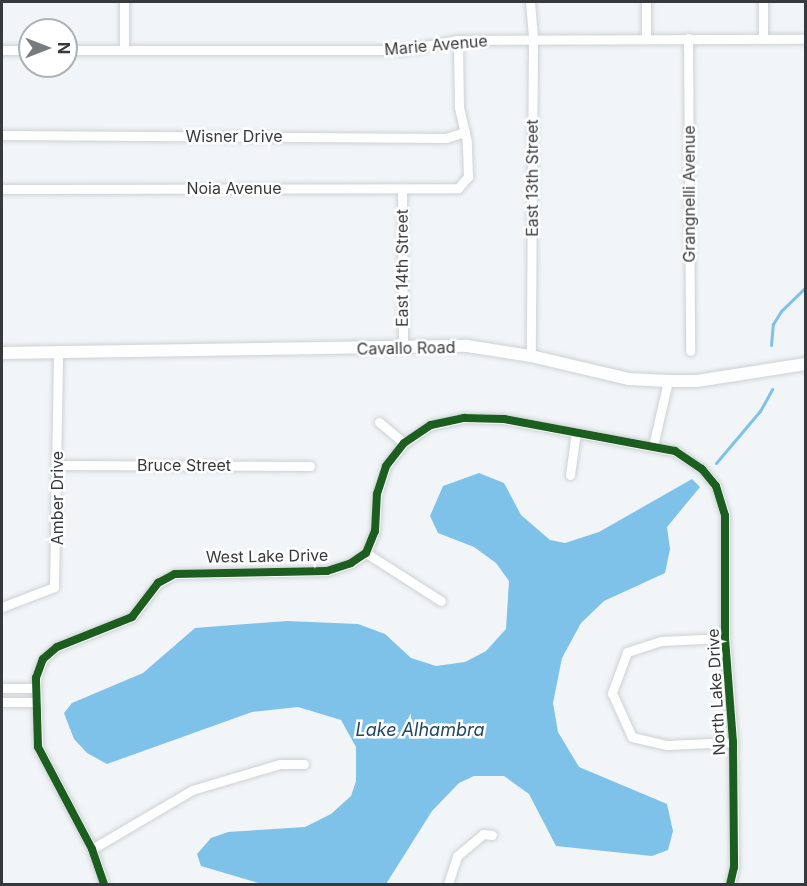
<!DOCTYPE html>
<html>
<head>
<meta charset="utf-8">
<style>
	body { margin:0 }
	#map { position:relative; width:807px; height:886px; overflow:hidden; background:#f1f5f8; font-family:Inter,sans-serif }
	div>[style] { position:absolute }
	.water>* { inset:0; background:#7ec1e9 }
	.stream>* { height:3px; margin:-1.5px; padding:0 1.5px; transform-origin:1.5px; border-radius:1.5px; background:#7ec1e9 }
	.roads { filter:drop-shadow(0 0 2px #cdd1d3) drop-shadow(0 0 2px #cdd1d3) }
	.minor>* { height:9px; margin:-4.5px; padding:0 4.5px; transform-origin:4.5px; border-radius:4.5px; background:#fdfefe }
	.tertiary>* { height:12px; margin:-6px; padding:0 6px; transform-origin:6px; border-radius:6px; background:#fdfefe }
	.cycleway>* { height:8px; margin:-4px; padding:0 4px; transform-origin:4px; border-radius:4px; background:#1b5e20 }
	span { translate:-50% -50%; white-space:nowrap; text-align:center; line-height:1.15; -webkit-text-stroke:5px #fff; paint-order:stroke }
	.street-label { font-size:16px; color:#373a3c }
	.water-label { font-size:18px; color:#224961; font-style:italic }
	.frame { position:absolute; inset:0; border:3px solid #373a3c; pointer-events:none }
	.north { position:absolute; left:18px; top:18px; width:60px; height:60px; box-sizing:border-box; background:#fff; border:2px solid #afb0b1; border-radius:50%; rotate:90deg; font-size:16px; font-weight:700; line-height:24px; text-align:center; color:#373a3c }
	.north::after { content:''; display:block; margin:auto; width:21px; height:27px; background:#787b7e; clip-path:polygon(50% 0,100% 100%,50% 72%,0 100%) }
</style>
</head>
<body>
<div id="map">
	<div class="water">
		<div style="clip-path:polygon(479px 473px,504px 483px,521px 515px,550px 540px,565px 543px,599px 532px,692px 479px,700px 487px,667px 527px,670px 549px,665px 573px,604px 601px,581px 623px,562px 658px,553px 703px,558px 732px,579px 767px,667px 804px,673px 831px,668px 850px,652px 856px,556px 846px,529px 794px,504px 776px,474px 776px,459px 783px,432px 811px,386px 884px,262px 884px,201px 866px,197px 854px,211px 838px,228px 832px,305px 827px,331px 814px,351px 796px,356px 781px,356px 747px,341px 720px,298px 707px,252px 712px,107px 764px,87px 753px,74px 739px,64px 713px,72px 703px,143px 673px,195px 628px,287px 621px,358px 624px,385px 634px,411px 658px,436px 666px,465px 662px,486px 651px,506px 629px,509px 581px,496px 563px,474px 547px,438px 533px,430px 516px,443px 486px)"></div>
	</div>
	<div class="stream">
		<div style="left:771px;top:345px;width:21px;rotate:-85deg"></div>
		<div style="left:773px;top:324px;width:15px;rotate:-58deg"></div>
		<div style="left:781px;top:311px;width:35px;rotate:-44deg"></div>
		<div style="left:716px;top:463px;width:68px;rotate:-49.8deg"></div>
		<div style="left:760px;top:411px;width:25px;rotate:-61deg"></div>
	</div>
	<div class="roads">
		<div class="minor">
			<div style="left:530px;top:2px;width:37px;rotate:85deg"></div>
			<div style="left:533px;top:39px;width:317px;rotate:90.4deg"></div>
			<div style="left:646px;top:2px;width:36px;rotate:90deg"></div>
			<div style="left:763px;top:2px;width:37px;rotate:90deg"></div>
			<div style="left:688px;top:38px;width:313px;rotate:89.6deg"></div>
			<div style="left:2px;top:50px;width:28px"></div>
			<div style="left:66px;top:50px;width:338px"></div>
			<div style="left:404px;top:50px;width:55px;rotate:-10.5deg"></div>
			<div style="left:458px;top:40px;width:348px;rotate:-0.2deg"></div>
			<div style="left:124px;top:50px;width:48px;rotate:-90deg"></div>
			<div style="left:2px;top:135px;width:444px;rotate:0.4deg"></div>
			<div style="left:446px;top:138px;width:20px;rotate:-18deg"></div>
			<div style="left:2px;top:189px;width:456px;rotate:-0.1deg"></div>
			<div style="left:458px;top:188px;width:15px;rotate:-48deg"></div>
			<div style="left:468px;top:177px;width:35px;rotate:-92deg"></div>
			<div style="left:467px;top:142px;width:36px;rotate:-103deg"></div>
			<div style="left:459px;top:107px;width:67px;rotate:-90.9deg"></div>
			<div style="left:402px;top:189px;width:158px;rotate:89.6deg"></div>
			<div style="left:379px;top:422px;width:33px;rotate:40deg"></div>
			<div style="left:653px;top:446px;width:67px;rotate:-77deg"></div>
			<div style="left:58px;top:465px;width:252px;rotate:0.2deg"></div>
			<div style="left:570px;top:475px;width:43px;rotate:-82.1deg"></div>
			<div style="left:366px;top:553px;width:89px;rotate:32.6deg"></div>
			<div style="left:2px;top:607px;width:56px;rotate:-21deg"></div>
			<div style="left:54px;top:587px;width:234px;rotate:-89deg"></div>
			<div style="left:725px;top:638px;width:64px;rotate:177.3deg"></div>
			<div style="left:661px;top:641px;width:36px;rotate:162deg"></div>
			<div style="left:627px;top:652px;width:44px;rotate:110.1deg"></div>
			<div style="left:612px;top:693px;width:48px;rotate:65.6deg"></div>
			<div style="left:632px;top:737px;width:36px;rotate:13deg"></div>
			<div style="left:667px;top:745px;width:66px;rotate:-2.6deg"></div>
			<div style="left:2px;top:688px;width:34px"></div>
			<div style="left:2px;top:702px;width:33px"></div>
			<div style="left:92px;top:849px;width:116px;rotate:-30.5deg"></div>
			<div style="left:192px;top:790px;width:92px;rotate:-16.5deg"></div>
			<div style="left:280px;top:764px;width:24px"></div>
			<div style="left:104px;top:884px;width:37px;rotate:-109deg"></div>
			<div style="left:92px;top:849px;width:115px;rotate:-117.9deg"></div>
			<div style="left:38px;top:747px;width:69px;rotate:-91.7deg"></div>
			<div style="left:36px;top:678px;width:20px;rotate:-70deg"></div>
			<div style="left:43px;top:659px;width:18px;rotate:-41deg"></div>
			<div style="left:57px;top:647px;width:81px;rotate:-21.8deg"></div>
			<div style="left:132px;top:617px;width:43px;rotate:-52.6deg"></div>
			<div style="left:158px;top:583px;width:19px;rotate:-28deg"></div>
			<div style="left:175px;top:574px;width:152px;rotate:-1.1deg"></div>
			<div style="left:327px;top:571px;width:25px;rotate:-18deg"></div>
			<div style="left:351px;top:563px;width:18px;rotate:-34deg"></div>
			<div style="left:366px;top:553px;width:24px;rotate:-68deg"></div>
			<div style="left:375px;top:531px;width:37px;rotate:-87deg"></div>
			<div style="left:377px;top:494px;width:29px;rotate:-72deg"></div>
			<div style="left:386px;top:466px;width:29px;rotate:-52deg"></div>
			<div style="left:404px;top:443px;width:32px;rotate:-34deg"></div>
			<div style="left:431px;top:425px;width:34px;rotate:-12deg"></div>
			<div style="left:464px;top:418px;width:40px;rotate:1.4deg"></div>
			<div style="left:504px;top:419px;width:174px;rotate:10.6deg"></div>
			<div style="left:675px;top:451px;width:32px;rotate:34deg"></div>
			<div style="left:702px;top:469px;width:22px;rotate:51deg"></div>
			<div style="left:716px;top:486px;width:31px;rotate:73deg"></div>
			<div style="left:725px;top:516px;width:122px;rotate:90deg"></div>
			<div style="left:725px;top:638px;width:104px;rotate:85.6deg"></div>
			<div style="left:733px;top:742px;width:125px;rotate:89.5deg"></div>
			<div style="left:734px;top:867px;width:17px;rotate:103deg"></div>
			<div style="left:448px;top:884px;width:29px;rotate:-72deg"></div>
			<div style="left:457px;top:856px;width:34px;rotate:-40deg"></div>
			<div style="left:483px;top:834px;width:9px;rotate:6deg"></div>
		</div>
		<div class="tertiary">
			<div style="left:2px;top:353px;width:465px;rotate:-0.9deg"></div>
			<div style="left:467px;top:346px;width:65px;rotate:8.9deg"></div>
			<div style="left:531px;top:356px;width:101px;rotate:13.2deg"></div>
			<div style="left:629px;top:379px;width:39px;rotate:3deg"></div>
			<div style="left:668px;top:381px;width:29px"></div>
			<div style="left:697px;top:381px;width:110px;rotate:-8.9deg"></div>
		</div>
	</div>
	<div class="cycleway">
		<div style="left:104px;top:884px;width:37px;rotate:-109deg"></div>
		<div style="left:92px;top:849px;width:115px;rotate:-117.9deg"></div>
		<div style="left:38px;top:747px;width:69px;rotate:-91.7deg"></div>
		<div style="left:36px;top:678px;width:20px;rotate:-70deg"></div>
		<div style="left:43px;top:659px;width:18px;rotate:-41deg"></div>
		<div style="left:57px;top:647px;width:81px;rotate:-21.8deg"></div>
		<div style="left:132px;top:617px;width:43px;rotate:-52.6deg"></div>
		<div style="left:158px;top:583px;width:19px;rotate:-28deg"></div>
		<div style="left:175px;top:574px;width:152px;rotate:-1.1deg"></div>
		<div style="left:327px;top:571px;width:25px;rotate:-18deg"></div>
		<div style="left:351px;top:563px;width:18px;rotate:-34deg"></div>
		<div style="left:366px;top:553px;width:24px;rotate:-68deg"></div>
		<div style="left:375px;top:531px;width:37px;rotate:-87deg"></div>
		<div style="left:377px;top:494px;width:29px;rotate:-72deg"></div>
		<div style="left:386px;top:466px;width:29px;rotate:-52deg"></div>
		<div style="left:404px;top:443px;width:32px;rotate:-34deg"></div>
		<div style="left:431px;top:425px;width:34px;rotate:-12deg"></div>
		<div style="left:464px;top:418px;width:40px;rotate:1.4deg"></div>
		<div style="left:504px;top:419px;width:174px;rotate:10.6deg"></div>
		<div style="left:675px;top:451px;width:32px;rotate:34deg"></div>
		<div style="left:702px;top:469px;width:22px;rotate:51deg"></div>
		<div style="left:716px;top:486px;width:31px;rotate:73deg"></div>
		<div style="left:725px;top:516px;width:122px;rotate:90deg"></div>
		<div style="left:725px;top:638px;width:104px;rotate:85.6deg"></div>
		<div style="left:733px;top:742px;width:125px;rotate:89.5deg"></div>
		<div style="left:734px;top:867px;width:17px;rotate:103deg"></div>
	</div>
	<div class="street-label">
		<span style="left:436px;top:45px;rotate:-5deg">Marie Avenue</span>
		<span style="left:234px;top:136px">Wisner Drive</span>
		<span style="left:532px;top:178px;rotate:-90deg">East 13th Street</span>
		<span style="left:234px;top:188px">Noia Avenue</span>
		<span style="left:689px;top:194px;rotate:-90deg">Grangnelli Avenue</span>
		<span style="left:402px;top:268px;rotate:-90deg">East 14th Street</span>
		<span style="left:406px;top:348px;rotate:-1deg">Cavallo Road</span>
		<span style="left:184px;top:465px">Bruce Street</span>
		<span style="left:57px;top:498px;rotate:-90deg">Amber Drive</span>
		<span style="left:267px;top:556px;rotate:-1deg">West Lake Drive</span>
		<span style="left:716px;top:692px;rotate:-93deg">North Lake Drive</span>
	</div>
	<div class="water-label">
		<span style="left:420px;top:730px">Lake Alhambra</span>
	</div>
	<div class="frame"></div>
	<div class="north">N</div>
</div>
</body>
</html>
